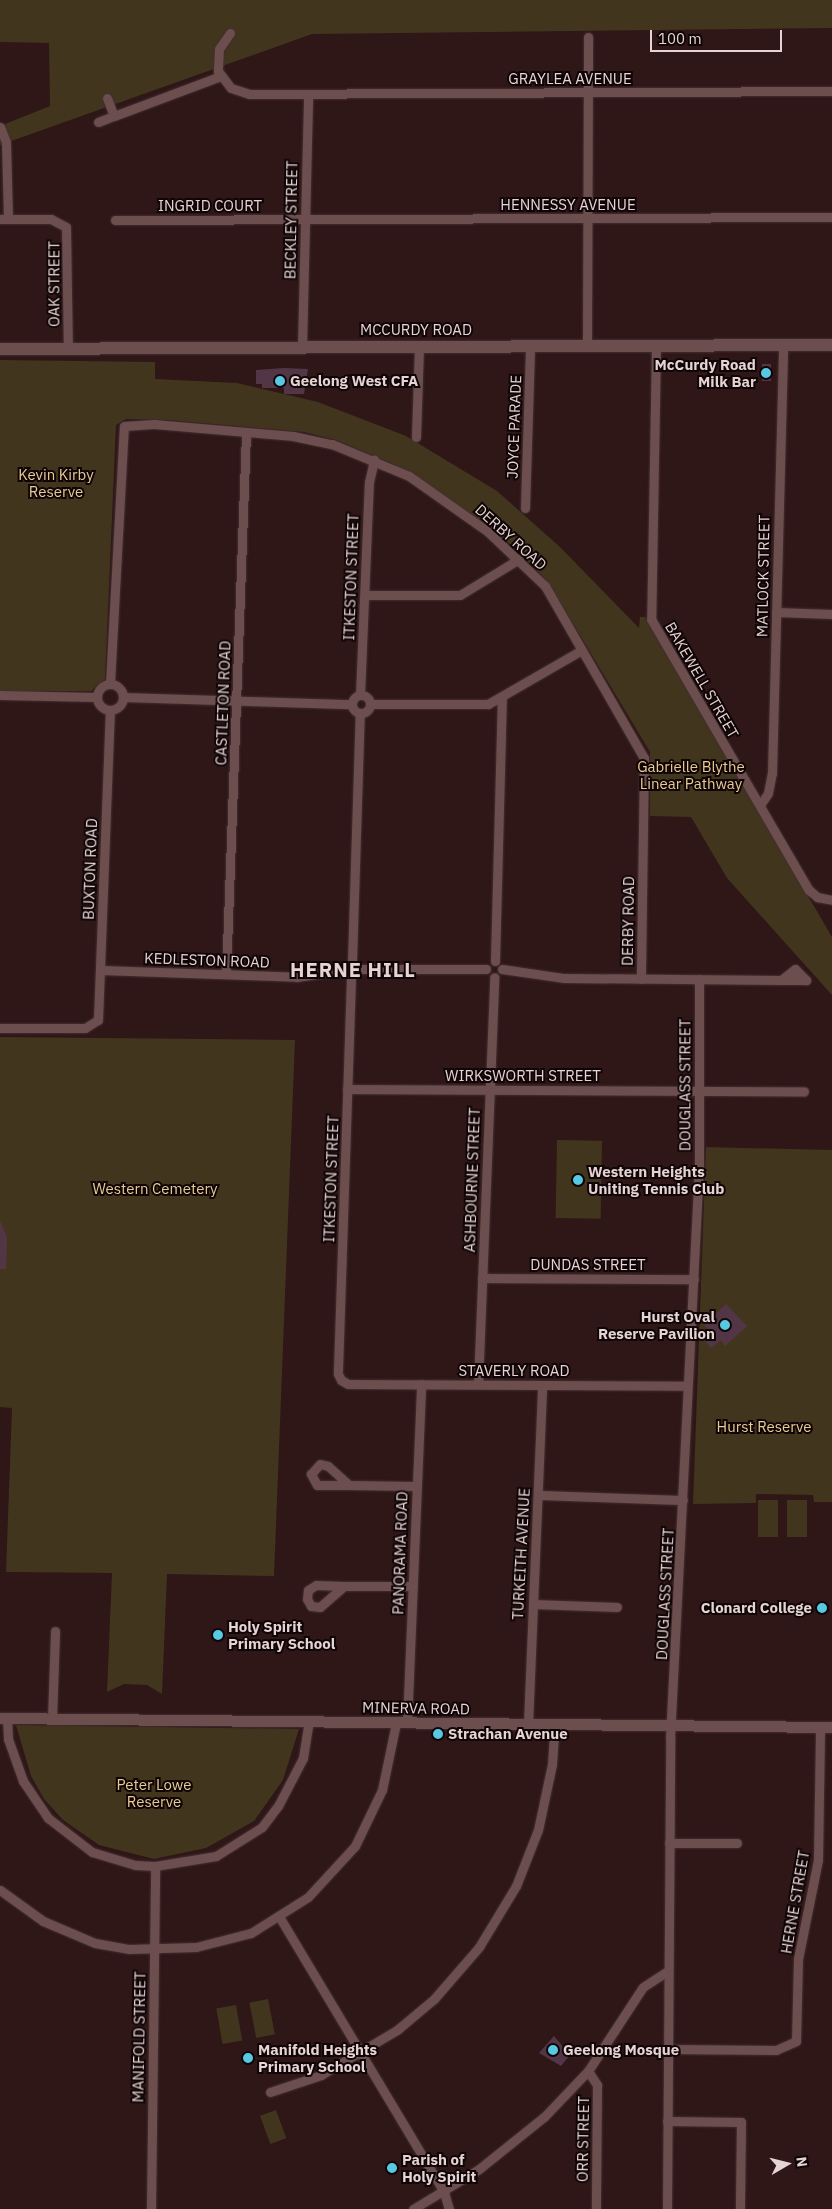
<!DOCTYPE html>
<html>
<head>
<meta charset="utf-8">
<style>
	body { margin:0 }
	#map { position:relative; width:832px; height:2209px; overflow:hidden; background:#2f1617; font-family:"IBM Plex Sans",sans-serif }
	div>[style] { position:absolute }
	.green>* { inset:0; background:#42351e; transform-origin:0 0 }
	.building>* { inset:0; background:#533646; transform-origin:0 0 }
	.roads { filter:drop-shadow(0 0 1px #433032) drop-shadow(0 0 1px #433032) }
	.minor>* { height:9px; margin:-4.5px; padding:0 4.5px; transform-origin:4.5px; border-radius:4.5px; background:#6c4e4e }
	.minor>.ring { margin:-4.5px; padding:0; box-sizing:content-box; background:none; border:9px solid #6c4e4e; border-radius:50% }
	.tertiary>* { height:11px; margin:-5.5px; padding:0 5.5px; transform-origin:5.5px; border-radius:5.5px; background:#6c4e4e }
	.secondary>* { height:12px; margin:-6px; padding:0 6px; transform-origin:6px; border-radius:6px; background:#6c4e4e }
	.dots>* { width:14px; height:14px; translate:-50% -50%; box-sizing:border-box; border:2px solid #0f0506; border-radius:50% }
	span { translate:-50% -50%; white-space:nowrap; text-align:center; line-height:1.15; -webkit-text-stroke:4px #0f0506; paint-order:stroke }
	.street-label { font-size:15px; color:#e6d3d3 }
	.poi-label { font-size:15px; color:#e6d3d3; font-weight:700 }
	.right { translate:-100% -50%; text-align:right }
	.left { translate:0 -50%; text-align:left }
	.park-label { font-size:15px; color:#e9cb94 }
	.district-label { font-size:20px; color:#e6d3d3; font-weight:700; letter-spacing:1px }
	.north { position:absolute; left:762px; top:2139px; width:50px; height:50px; -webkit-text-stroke:4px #0f0506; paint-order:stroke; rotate:82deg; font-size:14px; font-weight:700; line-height:20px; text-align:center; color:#e6d3d3 }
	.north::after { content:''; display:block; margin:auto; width:18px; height:22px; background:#e6d3d3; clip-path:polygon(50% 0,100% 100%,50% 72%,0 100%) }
	.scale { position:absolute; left:650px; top:30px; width:132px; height:22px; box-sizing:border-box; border:2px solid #e6d3d3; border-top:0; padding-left:6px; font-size:15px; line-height:18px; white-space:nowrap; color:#e6d3d3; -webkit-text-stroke:4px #0f0506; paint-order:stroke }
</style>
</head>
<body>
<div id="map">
	<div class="green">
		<div style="clip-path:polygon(0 0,832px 0,832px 28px,312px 34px,0 145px,0 126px,50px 106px,49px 43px,0 42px)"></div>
		<div style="clip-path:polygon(0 360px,155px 362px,155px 379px,237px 383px,318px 402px,406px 436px,497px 491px,560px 547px,639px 628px,640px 617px,645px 617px,832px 937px,832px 995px,727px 878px,691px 817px,650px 816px,650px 752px,548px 582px,514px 547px,452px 502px,393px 464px,336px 440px,304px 432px,168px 420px,126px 419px,116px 425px,105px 679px,91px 691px,0 691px)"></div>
		<div style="clip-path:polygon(0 1037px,295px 1040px,274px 1576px,167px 1574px,162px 1694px,147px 1685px,124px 1684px,107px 1692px,112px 1573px,6px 1572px,12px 1408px,0 1407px)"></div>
		<div style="left:557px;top:1140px;width:45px;height:78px;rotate:1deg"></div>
		<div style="clip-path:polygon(706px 1147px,832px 1150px,832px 1502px,814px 1502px,813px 1495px,756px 1494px,756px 1503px,693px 1504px)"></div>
		<div style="left:758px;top:1500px;width:20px;height:37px"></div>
		<div style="left:787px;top:1500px;width:20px;height:37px"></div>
		<div style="clip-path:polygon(16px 1725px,299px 1729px,283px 1780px,254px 1821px,206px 1848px,154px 1859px,99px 1845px,63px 1820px,44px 1799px,31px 1776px)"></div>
		<div style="left:268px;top:1999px;width:36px;height:19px;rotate:79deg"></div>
		<div style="left:236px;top:2005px;width:36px;height:20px;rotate:80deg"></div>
		<div style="left:276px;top:2110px;width:30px;height:17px;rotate:70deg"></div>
	</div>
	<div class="building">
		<div style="left:762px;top:364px;width:9px;height:17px"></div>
		<div style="clip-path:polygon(284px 368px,308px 369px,304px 394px,284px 394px,284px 388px,262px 388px,262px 384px,256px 384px,256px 370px)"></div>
		<div style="clip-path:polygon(0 1221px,7px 1237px,6px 1269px,0 1269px)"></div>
		<div style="clip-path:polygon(726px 1304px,747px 1326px,725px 1346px,721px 1340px,711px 1348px,703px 1339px,710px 1332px,704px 1325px)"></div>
		<div style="clip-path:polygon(554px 2036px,570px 2055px,561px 2066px,539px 2053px)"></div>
	</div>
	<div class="roads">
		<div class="minor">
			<div style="left:230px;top:33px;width:19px;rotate:125deg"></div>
			<div style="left:219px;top:49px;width:22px;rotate:93deg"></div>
			<div style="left:218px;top:71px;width:21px;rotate:53deg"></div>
			<div style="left:231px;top:88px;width:19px;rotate:18deg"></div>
			<div style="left:249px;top:94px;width:583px;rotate:-0.29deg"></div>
			<div style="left:107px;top:98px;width:19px;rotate:69deg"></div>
			<div style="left:114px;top:116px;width:114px;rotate:-20.5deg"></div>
			<div style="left:98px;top:122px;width:17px;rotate:-21deg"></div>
			<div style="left:0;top:127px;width:16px;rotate:68deg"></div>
			<div style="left:6px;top:142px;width:77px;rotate:88.5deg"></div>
			<div style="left:0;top:219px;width:51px"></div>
			<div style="left:51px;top:219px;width:17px;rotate:28deg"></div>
			<div style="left:66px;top:227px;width:122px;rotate:89.1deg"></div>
			<div style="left:115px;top:220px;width:717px;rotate:-0.24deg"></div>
			<div style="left:587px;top:346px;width:309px;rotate:-89.8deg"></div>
			<div style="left:656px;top:346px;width:273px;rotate:91deg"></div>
			<div style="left:651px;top:619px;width:314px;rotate:59.8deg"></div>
			<div style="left:809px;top:890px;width:11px;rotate:41deg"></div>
			<div style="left:817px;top:897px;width:15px;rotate:11deg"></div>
			<div style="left:302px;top:347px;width:253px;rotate:-88.6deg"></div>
			<div style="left:416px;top:437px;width:91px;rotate:-88.1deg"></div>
			<div style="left:525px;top:508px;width:162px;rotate:-88.2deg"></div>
			<div style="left:365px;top:595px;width:95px"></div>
			<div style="left:460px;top:595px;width:69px;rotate:-31.4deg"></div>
			<div style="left:776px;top:612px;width:56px;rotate:2deg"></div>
			<div style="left:110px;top:683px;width:257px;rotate:-86.9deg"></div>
			<div style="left:124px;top:426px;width:30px;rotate:-4deg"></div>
			<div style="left:154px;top:424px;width:140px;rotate:4.9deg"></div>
			<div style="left:293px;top:436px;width:40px;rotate:12deg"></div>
			<div style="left:332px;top:444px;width:83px;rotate:22.6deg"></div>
			<div style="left:409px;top:476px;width:95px;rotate:35.2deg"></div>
			<div style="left:487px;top:531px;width:80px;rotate:43.5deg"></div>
			<div style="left:545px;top:586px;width:198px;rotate:60.1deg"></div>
			<div style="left:644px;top:758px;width:221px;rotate:90.8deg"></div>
			<div class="ring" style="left:97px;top:684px;width:17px;height:17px"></div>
			<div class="ring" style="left:352px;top:695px;width:9px;height:9px"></div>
			<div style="left:0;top:695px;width:97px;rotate:1.2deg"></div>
			<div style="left:360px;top:695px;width:213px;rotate:-87.6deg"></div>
			<div style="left:369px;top:482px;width:23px;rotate:-77deg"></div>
			<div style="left:123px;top:697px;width:228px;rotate:1.8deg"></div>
			<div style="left:370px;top:704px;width:118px"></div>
			<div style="left:488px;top:704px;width:108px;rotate:-29.9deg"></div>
			<div style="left:760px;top:805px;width:14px;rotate:-56deg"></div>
			<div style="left:768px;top:793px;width:20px;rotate:-79deg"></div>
			<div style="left:772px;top:773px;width:428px;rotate:-88.5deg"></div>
			<div style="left:352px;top:961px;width:248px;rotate:-88.2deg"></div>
			<div style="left:495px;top:961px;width:263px;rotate:-88.5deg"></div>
			<div style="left:360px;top:969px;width:126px"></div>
			<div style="left:502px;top:969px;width:63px;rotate:8.3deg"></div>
			<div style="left:564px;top:978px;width:217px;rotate:0.5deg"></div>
			<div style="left:781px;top:980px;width:18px;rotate:-38deg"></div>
			<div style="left:795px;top:969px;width:16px;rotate:45deg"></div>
			<div style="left:806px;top:980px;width:25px;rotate:180deg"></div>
			<div style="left:101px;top:970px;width:196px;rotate:2deg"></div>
			<div style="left:297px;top:977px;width:47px;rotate:-8.7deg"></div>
			<div style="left:226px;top:974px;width:541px;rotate:-87.88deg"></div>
			<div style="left:351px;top:978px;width:396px;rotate:91.9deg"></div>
			<div style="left:338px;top:1374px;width:7px;rotate:63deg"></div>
			<div style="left:341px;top:1380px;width:8px;rotate:30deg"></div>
			<div style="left:348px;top:1384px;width:339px;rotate:0.3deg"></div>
			<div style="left:0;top:1028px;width:85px"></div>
			<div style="left:85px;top:1028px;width:15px;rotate:-32deg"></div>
			<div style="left:98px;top:1020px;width:310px;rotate:-87.8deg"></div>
			<div style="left:347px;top:1089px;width:457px;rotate:0.3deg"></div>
			<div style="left:482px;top:1278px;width:212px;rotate:0.3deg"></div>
			<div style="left:478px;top:1384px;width:407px;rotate:-87.7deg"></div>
			<div style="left:320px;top:1464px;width:8px;rotate:14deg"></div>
			<div style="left:328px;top:1466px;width:28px;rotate:42deg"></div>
			<div style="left:349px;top:1485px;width:32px;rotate:180deg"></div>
			<div style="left:317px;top:1485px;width:13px;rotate:-119deg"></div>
			<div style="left:311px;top:1474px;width:13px;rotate:-48deg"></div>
			<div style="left:349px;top:1485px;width:67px;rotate:0.9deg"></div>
			<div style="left:538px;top:1495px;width:145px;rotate:2deg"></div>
			<div style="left:316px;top:1585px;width:28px;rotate:2deg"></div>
			<div style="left:344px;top:1586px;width:32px;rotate:139deg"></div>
			<div style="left:320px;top:1607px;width:9px;rotate:-174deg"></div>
			<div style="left:311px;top:1606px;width:8px;rotate:-120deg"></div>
			<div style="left:307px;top:1599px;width:9px;rotate:-84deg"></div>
			<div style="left:308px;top:1590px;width:9px;rotate:-32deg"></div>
			<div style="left:344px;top:1586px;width:68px"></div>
			<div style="left:533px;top:1604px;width:84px;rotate:2deg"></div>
			<div style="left:7px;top:1719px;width:20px;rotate:87deg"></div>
			<div style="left:8px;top:1739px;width:45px;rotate:70.3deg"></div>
			<div style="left:23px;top:1781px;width:45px;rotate:56deg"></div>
			<div style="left:48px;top:1818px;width:56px;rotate:37.7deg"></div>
			<div style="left:92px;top:1852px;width:45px;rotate:16.8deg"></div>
			<div style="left:135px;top:1865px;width:20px;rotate:3deg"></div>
			<div style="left:155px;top:1866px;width:62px;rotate:-9.3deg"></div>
			<div style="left:216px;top:1856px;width:54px;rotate:-32.2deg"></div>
			<div style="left:262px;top:1827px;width:26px;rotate:-53deg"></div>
			<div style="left:278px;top:1806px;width:54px;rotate:-62.5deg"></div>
			<div style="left:303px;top:1758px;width:36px;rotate:-81deg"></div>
			<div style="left:52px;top:1719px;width:88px;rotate:-88deg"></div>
			<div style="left:407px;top:1723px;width:339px;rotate:-87.6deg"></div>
			<div style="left:528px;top:1724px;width:339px;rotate:-87.6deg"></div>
			<div style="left:669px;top:1843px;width:68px"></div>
			<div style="left:0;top:1890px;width:53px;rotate:35.8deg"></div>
			<div style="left:43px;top:1921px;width:56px;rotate:22.9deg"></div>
			<div style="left:95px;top:1943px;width:35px;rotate:10deg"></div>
			<div style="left:129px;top:1949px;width:67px;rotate:-1.7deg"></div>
			<div style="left:196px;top:1947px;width:57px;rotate:-14.3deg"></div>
			<div style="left:251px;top:1933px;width:67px;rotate:-32.3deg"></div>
			<div style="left:308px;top:1897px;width:69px;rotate:-47.3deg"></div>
			<div style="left:355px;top:1846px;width:62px;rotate:-64.3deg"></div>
			<div style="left:382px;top:1790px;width:68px;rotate:-78.2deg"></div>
			<div style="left:280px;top:1918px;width:319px;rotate:59.1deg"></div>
			<div style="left:444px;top:2192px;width:18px;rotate:74deg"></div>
			<div style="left:669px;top:2049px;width:107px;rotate:0.5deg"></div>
			<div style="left:776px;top:2050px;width:22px;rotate:-24deg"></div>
			<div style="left:796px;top:2041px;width:82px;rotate:-88.6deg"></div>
			<div style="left:798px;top:1959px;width:101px;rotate:-78.6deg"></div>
			<div style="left:818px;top:1860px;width:133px;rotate:-89.1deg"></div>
			<div style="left:588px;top:2071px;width:17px;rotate:57deg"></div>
			<div style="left:597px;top:2085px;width:124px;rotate:90.5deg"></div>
			<div style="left:270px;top:2092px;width:54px;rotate:-18.4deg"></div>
			<div style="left:321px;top:2075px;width:88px;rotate:-30.6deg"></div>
			<div style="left:397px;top:2030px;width:48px;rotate:-40deg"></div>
			<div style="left:434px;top:1999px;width:69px;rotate:-49.1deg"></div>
			<div style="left:479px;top:1947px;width:71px;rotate:-58.8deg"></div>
			<div style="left:516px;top:1886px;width:60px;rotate:-68.6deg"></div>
			<div style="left:538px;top:1830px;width:67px;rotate:-78deg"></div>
			<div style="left:552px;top:1764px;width:39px;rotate:-86deg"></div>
			<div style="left:667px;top:2121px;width:74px;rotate:0.8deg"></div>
			<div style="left:741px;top:2122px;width:87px;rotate:90.7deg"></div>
			<div style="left:151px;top:2209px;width:343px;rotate:-89.3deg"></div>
			<div style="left:413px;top:2209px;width:77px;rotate:-31.2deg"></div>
			<div style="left:479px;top:2169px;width:83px;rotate:-38.7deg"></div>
			<div style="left:544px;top:2117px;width:64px;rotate:-46.3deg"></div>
			<div style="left:588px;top:2071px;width:100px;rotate:-56.8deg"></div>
			<div style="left:643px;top:1987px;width:27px;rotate:-33deg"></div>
			<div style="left:667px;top:2209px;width:471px;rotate:-89.6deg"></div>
			<div style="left:670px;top:1738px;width:573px;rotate:-87.1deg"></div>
			<div style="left:699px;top:1166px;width:187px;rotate:-90deg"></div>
		</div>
		<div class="tertiary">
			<div style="left:0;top:1718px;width:832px;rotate:0.62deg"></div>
		</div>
		<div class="secondary">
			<div style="left:0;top:349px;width:832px;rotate:-0.28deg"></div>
		</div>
	</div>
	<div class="dots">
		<div style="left:766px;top:373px;background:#57c9e2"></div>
		<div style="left:280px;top:381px;background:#57c9e2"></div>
		<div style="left:578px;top:1180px;background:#57c9e2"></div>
		<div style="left:725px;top:1325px;background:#57c9e2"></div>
		<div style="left:822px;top:1608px;background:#57c9e2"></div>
		<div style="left:218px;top:1635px;background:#57c9e2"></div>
		<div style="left:438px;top:1734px;background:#57c9e2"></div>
		<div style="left:553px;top:2050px;background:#57c9e2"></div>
		<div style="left:248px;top:2058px;background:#57c9e2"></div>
		<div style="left:392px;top:2168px;background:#57c9e2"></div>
	</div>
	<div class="street-label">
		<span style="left:570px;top:79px">GRAYLEA AVENUE</span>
		<span style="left:568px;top:205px">HENNESSY AVENUE</span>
		<span style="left:210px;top:206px">INGRID COURT</span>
		<span style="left:291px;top:220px;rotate:-89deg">BECKLEY STREET</span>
		<span style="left:54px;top:284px;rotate:-90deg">OAK STREET</span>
		<span style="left:416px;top:330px">MCCURDY ROAD</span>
		<span style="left:514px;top:427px;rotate:-88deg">JOYCE PARADE</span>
		<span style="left:511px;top:537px;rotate:42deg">DERBY ROAD</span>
		<span style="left:763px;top:576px;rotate:-89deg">MATLOCK STREET</span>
		<span style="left:351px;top:577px;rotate:-88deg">ITKESTON STREET</span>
		<span style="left:702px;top:680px;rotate:60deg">BAKEWELL STREET</span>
		<span style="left:223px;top:703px;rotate:-88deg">CASTLETON ROAD</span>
		<span style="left:90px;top:869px;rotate:-88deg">BUXTON ROAD</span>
		<span style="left:628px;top:921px;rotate:-89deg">DERBY ROAD</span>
		<span style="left:207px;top:960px;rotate:2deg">KEDLESTON ROAD</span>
		<span style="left:523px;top:1076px">WIRKSWORTH STREET</span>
		<span style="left:685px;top:1085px;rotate:-90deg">DOUGLASS STREET</span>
		<span style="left:331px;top:1179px;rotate:-88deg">ITKESTON STREET</span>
		<span style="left:472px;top:1180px;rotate:-88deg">ASHBOURNE STREET</span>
		<span style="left:588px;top:1265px">DUNDAS STREET</span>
		<span style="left:514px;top:1371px">STAVERLY ROAD</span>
		<span style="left:400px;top:1553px;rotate:-88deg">PANORAMA ROAD</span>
		<span style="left:521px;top:1554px;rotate:-87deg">TURKEITH AVENUE</span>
		<span style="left:665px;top:1594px;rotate:-87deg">DOUGLASS STREET</span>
		<span style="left:416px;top:1708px;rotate:1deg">MINERVA ROAD</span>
		<span style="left:795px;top:1902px;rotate:-80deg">HERNE STREET</span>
		<span style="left:139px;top:2037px;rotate:-89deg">MANIFOLD STREET</span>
		<span style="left:583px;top:2139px;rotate:-89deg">ORR STREET</span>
	</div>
	<div class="poi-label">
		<span class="right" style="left:756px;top:373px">McCurdy Road<br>Milk Bar</span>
		<span class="left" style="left:290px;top:381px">Geelong West CFA</span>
		<span class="left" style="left:588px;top:1180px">Western Heights<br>Uniting Tennis Club</span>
		<span class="right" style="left:715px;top:1325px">Hurst Oval<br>Reserve Pavilion</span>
		<span class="right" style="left:812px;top:1608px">Clonard College</span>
		<span class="left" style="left:228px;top:1635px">Holy Spirit<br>Primary School</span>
		<span class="left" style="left:448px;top:1734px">Strachan Avenue</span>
		<span class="left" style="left:258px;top:2058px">Manifold Heights<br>Primary School</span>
		<span class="left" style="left:563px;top:2050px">Geelong Mosque</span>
		<span class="left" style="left:402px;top:2168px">Parish of<br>Holy Spirit</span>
	</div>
	<div class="park-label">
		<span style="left:56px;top:483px">Kevin Kirby<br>Reserve</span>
		<span style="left:691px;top:775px">Gabrielle Blythe<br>Linear Pathway</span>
		<span style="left:155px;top:1189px">Western Cemetery</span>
		<span style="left:764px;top:1427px">Hurst Reserve</span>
		<span style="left:154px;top:1793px">Peter Lowe<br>Reserve</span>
	</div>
	<div class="district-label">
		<span style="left:353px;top:969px">HERNE HILL</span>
	</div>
	<div class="north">N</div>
	<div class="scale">100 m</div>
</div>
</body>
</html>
